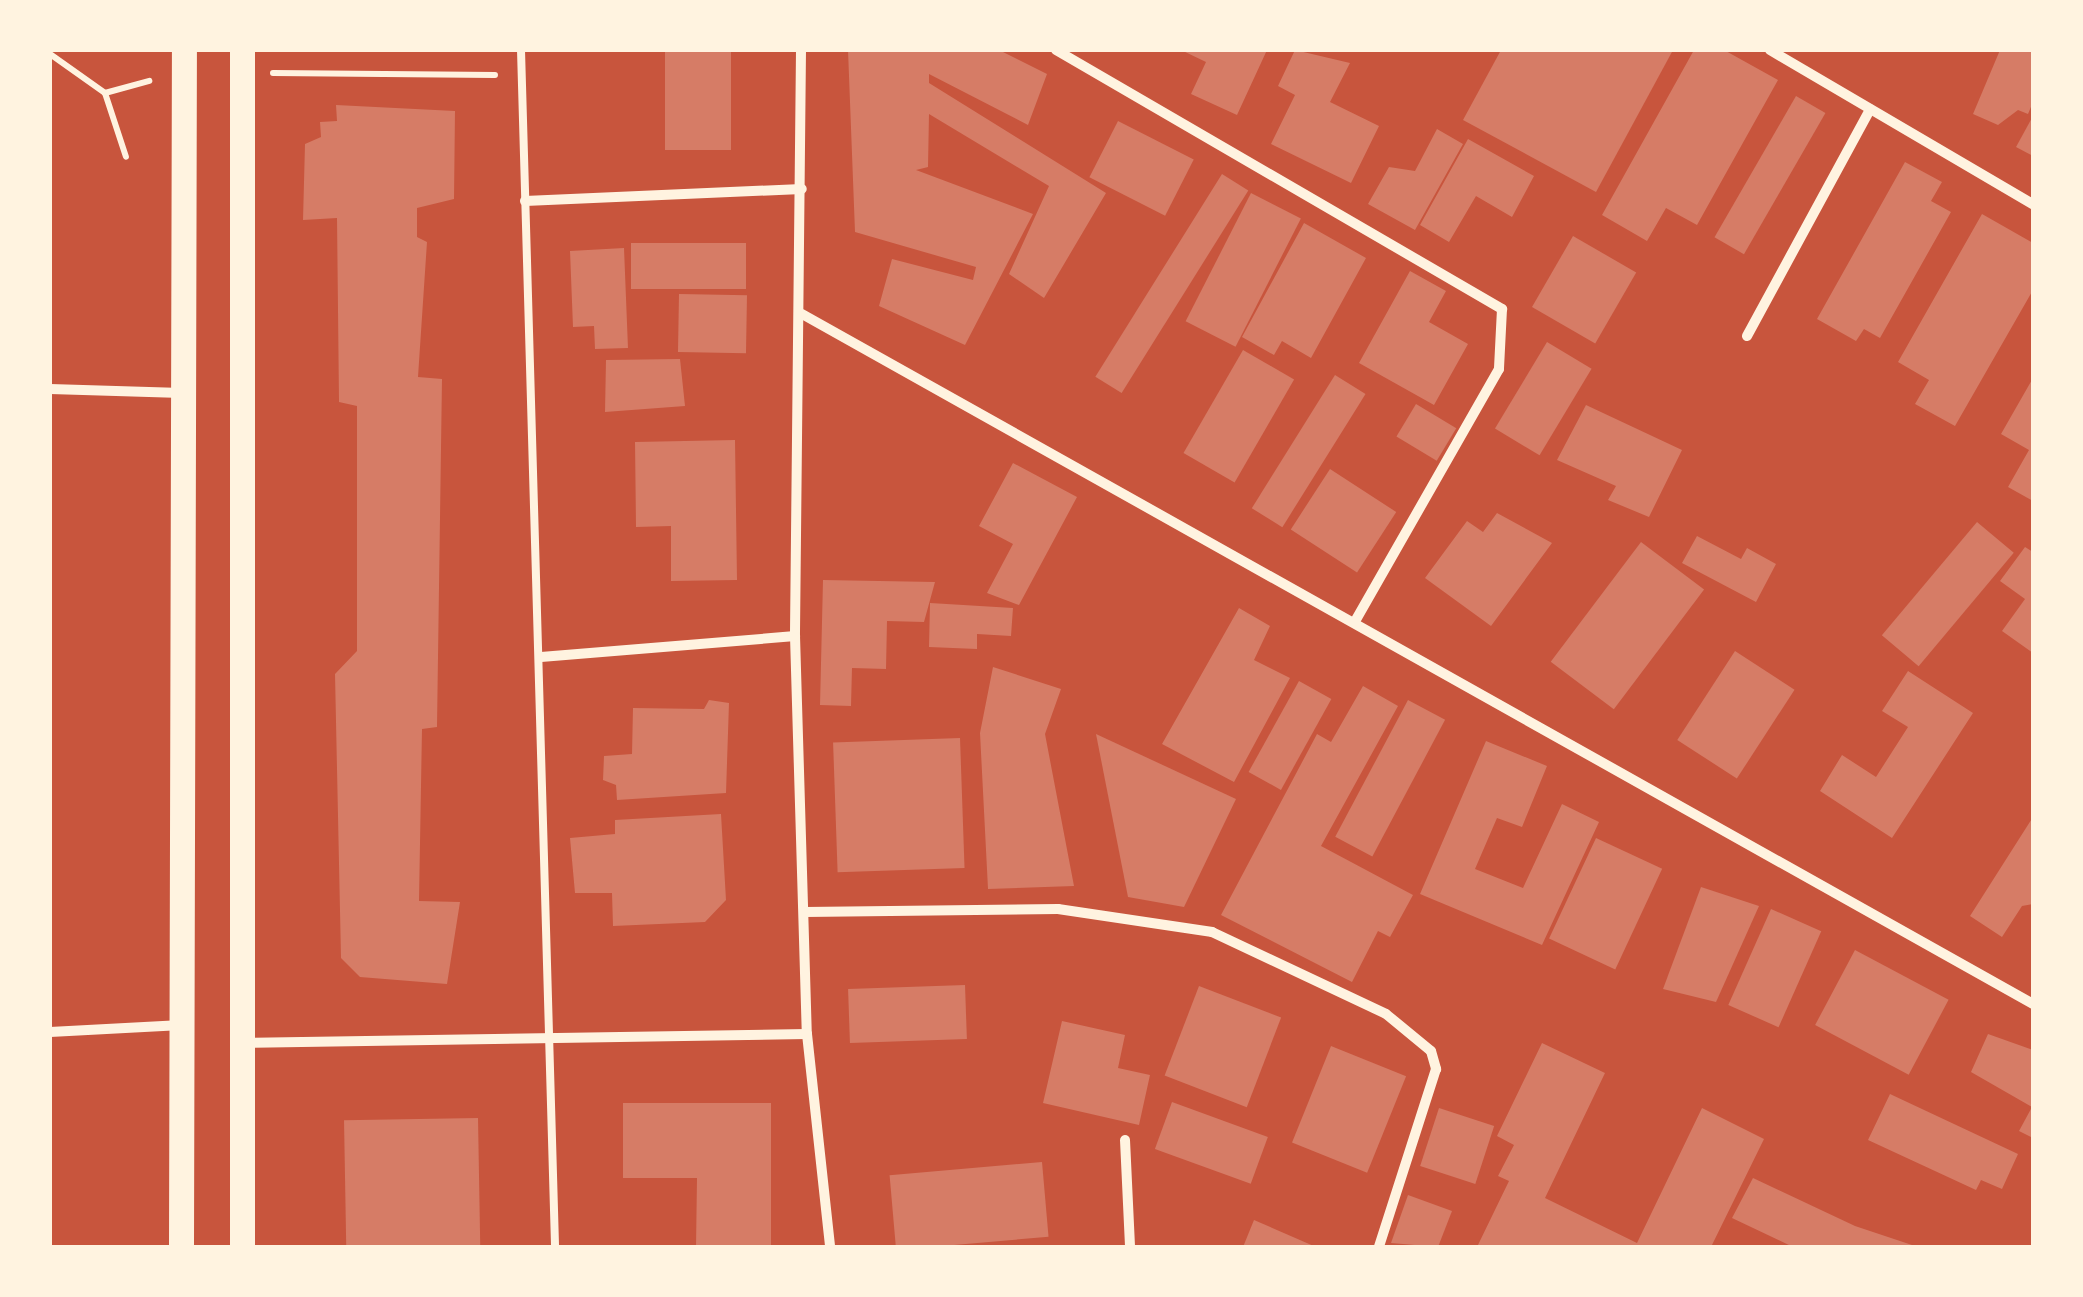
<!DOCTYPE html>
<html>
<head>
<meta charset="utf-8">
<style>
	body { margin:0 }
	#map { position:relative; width:2083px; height:1297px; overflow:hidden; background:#c8553d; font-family:Barlow,sans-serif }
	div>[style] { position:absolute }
	.building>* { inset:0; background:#d67c66; transform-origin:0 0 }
	.path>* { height:6px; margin:-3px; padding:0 3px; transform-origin:3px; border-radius:3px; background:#fff3e0 }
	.service>* { height:8px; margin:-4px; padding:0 4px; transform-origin:4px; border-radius:4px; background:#fff3e0 }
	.minor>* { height:10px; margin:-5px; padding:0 5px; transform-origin:5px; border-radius:5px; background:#fff3e0 }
	.primary>* { height:25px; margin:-12.5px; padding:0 12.5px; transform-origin:12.5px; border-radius:12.5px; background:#fff3e0 }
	span { translate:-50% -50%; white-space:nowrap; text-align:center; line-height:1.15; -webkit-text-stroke:8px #fff3e0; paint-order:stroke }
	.frame { position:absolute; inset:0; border:52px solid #fff3e0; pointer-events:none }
</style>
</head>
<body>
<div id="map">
	<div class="building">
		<div style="left:665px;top:50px;width:66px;height:100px"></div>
		<div style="clip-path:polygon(848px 50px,999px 50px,1047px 74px,1028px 125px,929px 74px,929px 83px,1106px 193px,1044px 298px,1009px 274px,1049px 186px,929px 114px,928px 167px,916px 170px,1033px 214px,965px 345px,879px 306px,892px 259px,973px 280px,976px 267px,855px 232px)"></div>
		<div style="clip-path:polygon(1181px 50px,1267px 50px,1237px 115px,1191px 94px,1206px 62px)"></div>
		<div style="clip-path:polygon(1295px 50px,1350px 63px,1330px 102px,1379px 126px,1351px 183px,1271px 144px,1295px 95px,1278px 86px)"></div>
		<div style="clip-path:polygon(1501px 50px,1673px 50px,1596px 192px,1463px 120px)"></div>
		<div style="clip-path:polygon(1694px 50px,1724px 50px,1778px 80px,1697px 225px,1666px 208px,1647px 241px,1602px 215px)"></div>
		<div style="clip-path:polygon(2000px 50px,2033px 50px,2033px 102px,2028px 114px,2018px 110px,1998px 125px,1973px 114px)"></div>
		<div style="left:1796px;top:96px;width:34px;height:163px;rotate:30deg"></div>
		<div style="clip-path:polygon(336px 105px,455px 111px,454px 199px,417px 208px,417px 237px,427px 242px,418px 377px,442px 379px,437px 727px,422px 729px,419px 901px,460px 902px,447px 984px,360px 977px,341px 958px,335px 674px,357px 651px,357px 406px,339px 402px,337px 218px,303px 220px,305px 144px,321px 137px,320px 122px,337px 121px)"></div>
		<div style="clip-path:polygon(2033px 116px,2033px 156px,2016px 147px)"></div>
		<div style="left:1118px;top:121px;width:85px;height:63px;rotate:27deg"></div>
		<div style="clip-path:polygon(1437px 129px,1463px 144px,1415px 230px,1368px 204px,1389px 167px,1415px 171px)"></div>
		<div style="clip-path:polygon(1468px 139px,1534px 176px,1512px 217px,1476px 196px,1449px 242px,1420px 225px)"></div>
		<div style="clip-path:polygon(1905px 162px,1942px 182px,1931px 201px,1951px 212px,1880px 338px,1864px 329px,1856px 341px,1817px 319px)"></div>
		<div style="left:1222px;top:174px;width:31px;height:239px;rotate:32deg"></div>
		<div style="left:1251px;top:193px;width:56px;height:144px;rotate:27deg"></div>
		<div style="clip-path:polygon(1982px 214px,2033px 243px,2033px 290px,1955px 426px,1915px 404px,1929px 380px,1898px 362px)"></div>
		<div style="clip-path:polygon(1304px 223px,1366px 258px,1311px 358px,1282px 341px,1274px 355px,1242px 337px)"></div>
		<div style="left:1573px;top:236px;width:73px;height:82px;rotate:30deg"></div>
		<div style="left:746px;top:243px;width:46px;height:115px;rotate:90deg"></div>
		<div style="clip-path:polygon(624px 248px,628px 348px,595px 349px,594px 326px,573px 327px,570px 251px)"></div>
		<div style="clip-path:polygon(1410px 271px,1446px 291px,1429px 322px,1468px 344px,1434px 405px,1359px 363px)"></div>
		<div style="left:679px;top:294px;width:68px;height:58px;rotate:1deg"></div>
		<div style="left:1547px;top:342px;width:52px;height:101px;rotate:31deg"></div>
		<div style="left:1243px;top:350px;width:59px;height:119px;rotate:30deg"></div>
		<div style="clip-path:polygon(680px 359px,685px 406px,605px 412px,606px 360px)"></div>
		<div style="left:1335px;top:375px;width:36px;height:157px;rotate:32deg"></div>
		<div style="clip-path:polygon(2033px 378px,2033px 501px,2008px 487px,2029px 450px,2001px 434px)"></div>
		<div style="left:1416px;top:404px;width:47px;height:38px;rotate:31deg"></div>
		<div style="clip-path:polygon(1586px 405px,1682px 450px,1649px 517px,1608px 500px,1616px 486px,1557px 460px)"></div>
		<div style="clip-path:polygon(735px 440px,737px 580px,671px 581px,671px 526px,636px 527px,635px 442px)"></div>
		<div style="clip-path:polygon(1013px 463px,1077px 497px,1019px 605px,987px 593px,1013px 544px,979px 526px)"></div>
		<div style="left:1330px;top:469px;width:79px;height:72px;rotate:33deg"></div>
		<div style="clip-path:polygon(1497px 513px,1552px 543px,1491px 626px,1425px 578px,1467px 521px,1483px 532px)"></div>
		<div style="left:1977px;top:522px;width:48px;height:148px;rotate:40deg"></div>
		<div style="clip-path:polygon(1697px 536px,1741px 559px,1747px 548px,1776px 564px,1756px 602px,1682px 563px)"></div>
		<div style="left:1641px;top:542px;width:79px;height:150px;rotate:37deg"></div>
		<div style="clip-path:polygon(2025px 547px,2033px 552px,2033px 653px,2002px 631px,2025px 599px,2000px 581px)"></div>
		<div style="clip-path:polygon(823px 580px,935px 582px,924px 622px,887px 621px,886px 669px,852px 668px,851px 706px,820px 705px)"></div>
		<div style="clip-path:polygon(930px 603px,1013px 608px,1011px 636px,977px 634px,977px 649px,929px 647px)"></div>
		<div style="clip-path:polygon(1239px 608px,1270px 626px,1254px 660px,1290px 678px,1234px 782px,1162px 744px)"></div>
		<div style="left:1735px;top:651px;width:71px;height:106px;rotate:33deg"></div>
		<div style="clip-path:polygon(993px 667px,1061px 689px,1045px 734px,1074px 886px,988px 889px,980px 733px)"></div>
		<div style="clip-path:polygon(1908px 671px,1973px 713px,1892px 838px,1820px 791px,1842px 755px,1876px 777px,1908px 727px,1882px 711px)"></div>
		<div style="left:1299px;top:681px;width:37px;height:104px;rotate:29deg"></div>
		<div style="clip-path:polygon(1363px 686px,1398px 706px,1321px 846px,1413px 895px,1390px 937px,1378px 931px,1352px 982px,1221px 915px,1317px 734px,1331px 742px)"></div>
		<div style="clip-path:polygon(709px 700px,729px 703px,726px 793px,617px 800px,616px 785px,603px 780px,604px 756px,632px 754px,633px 708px,704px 709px)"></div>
		<div style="left:1408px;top:700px;width:42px;height:155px;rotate:28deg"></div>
		<div style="clip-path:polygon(1096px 734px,1236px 799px,1184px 907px,1128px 897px)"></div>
		<div style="left:960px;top:738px;width:130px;height:127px;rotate:88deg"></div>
		<div style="clip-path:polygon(1486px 741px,1547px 766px,1522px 827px,1497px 818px,1475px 869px,1523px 888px,1562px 804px,1599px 822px,1542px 945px,1420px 894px)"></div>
		<div style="clip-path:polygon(721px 814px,726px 900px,705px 922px,613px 926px,612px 893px,575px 893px,570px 838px,615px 834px,615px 820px)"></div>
		<div style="clip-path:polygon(2033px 817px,2033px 904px,2022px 906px,2002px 937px,1970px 916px)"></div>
		<div style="left:1596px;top:838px;width:73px;height:111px;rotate:25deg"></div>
		<div style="clip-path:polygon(1701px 887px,1759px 906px,1716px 1002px,1663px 989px)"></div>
		<div style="left:1771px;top:909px;width:55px;height:105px;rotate:24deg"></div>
		<div style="left:1855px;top:950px;width:106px;height:85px;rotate:28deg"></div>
		<div style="left:965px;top:985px;width:54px;height:117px;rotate:88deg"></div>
		<div style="left:1199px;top:986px;width:88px;height:96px;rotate:21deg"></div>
		<div style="clip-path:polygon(1062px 1021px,1125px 1035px,1118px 1068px,1150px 1075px,1139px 1125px,1043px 1103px)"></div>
		<div style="clip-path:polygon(1988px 1034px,2033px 1050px,2033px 1138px,2019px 1131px,2032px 1107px,1971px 1072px)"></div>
		<div style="clip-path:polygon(1542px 1043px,1605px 1073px,1545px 1198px,1637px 1243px,1702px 1108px,1764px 1139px,1711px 1247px,1477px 1247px,1509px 1181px,1498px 1176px,1514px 1145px,1497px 1136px)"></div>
		<div style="left:1331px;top:1046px;width:81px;height:104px;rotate:22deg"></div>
		<div style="clip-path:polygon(1890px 1094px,2018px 1154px,2002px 1189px,1981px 1180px,1976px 1190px,1868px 1140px)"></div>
		<div style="left:1172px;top:1102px;width:102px;height:50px;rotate:20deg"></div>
		<div style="clip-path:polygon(623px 1103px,771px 1103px,771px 1247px,696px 1247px,697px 1178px,623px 1178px)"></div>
		<div style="left:1439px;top:1108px;width:58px;height:61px;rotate:18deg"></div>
		<div style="left:478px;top:1118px;width:129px;height:134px;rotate:89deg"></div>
		<div style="left:1042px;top:1162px;width:75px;height:153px;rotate:85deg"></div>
		<div style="clip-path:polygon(1753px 1178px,1855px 1226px,1918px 1247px,1793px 1247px,1732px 1218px)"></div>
		<div style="clip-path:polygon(1408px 1195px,1452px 1211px,1438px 1247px,1391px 1243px)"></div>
		<div style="clip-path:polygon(1254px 1220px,1316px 1247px,1243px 1247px)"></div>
	</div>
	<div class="path">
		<div style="left:50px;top:54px;width:67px;rotate:35.3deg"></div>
		<div style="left:105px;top:93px;width:67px;rotate:71.8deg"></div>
		<div style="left:273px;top:73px;width:222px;rotate:0.5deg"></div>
		<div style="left:105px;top:93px;width:46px;rotate:-15.3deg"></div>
	</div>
	<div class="service">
		<div style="left:521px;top:50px;width:1197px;rotate:88.37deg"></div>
	</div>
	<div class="minor">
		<div style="left:801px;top:50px;width:586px;rotate:90.59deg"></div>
		<div style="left:795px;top:636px;width:398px;rotate:88.3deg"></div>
		<div style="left:807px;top:1034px;width:214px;rotate:83.8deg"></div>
		<div style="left:1056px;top:50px;width:516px;rotate:30.14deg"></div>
		<div style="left:1502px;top:309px;width:60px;rotate:92.9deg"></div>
		<div style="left:1499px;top:369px;width:289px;rotate:119.7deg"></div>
		<div style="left:1770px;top:50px;width:305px;rotate:30.4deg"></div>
		<div style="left:525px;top:201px;width:277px;rotate:-2.5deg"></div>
		<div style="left:802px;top:314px;width:1411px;rotate:29.27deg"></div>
		<div style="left:1747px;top:336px;width:258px;rotate:-61.5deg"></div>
		<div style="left:50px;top:389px;width:132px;rotate:1.7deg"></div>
		<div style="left:541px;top:657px;width:255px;rotate:-4.7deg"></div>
		<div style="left:805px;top:912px;width:253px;rotate:-0.7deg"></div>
		<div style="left:1058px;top:909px;width:156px;rotate:8.5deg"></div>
		<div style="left:1212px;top:932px;width:192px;rotate:25.2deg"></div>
		<div style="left:1386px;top:1014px;width:58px;rotate:39.4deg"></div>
		<div style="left:1431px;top:1051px;width:19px;rotate:74deg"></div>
		<div style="left:1436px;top:1069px;width:187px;rotate:107.8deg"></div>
		<div style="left:50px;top:1032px;width:132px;rotate:-3deg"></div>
		<div style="left:243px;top:1043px;width:564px;rotate:-0.91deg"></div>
		<div style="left:1125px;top:1140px;width:107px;rotate:87.3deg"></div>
	</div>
	<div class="primary">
		<div style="left:242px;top:50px;width:1197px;rotate:90deg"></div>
		<div style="left:181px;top:1247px;width:1197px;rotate:-89.86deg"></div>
	</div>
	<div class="frame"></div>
</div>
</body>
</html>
